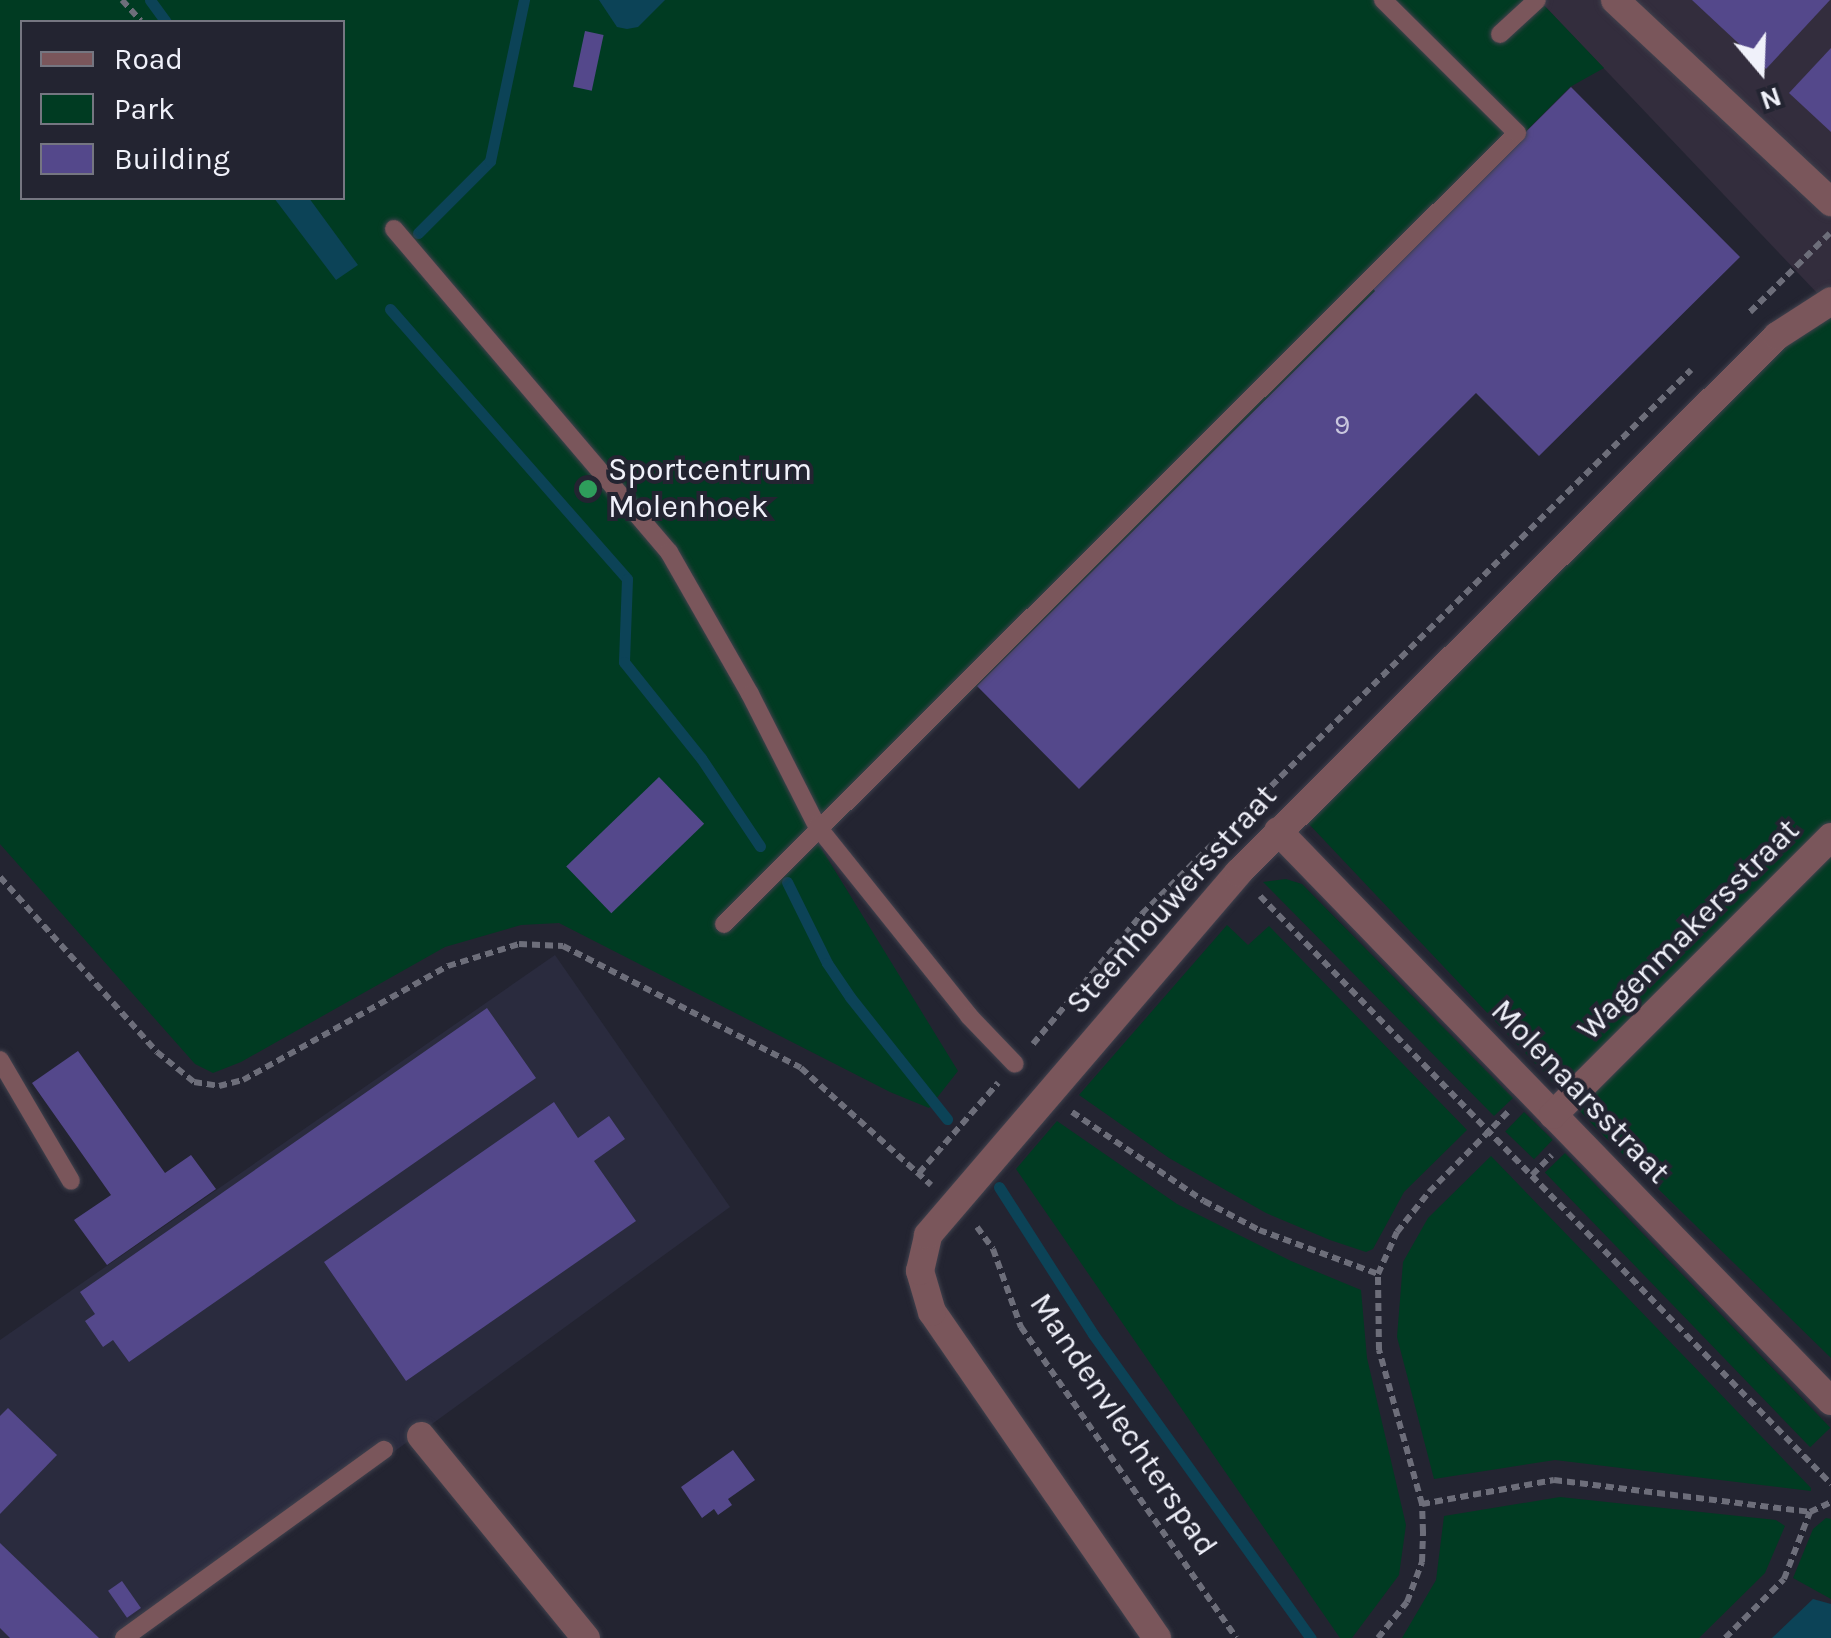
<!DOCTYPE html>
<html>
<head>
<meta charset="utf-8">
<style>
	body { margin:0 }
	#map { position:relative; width:1831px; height:1638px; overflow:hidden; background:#232431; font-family:Karla,sans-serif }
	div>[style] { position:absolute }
	.built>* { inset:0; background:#2a2b3e }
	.industrial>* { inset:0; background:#332d3d }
	.green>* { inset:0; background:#003b22; transform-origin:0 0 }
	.water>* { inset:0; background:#0c4357 }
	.stream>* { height:11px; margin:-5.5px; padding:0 5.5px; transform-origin:5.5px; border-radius:5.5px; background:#0c4357 }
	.building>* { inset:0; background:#54488b; transform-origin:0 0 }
	.path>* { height:6px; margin-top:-3px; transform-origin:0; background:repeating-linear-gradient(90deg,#6d6e7a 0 8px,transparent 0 13px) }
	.roads { filter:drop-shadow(0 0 2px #40414d) drop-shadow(0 0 2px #40414d) }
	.service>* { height:18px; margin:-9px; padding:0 9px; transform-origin:9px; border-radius:9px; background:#7a565b }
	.minor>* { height:28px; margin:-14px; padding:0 14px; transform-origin:14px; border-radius:14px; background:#7a565b }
	.dots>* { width:28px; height:28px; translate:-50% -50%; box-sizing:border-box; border:5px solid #232431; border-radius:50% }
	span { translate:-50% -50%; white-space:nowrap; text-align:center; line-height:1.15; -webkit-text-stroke:8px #232431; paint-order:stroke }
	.number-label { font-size:28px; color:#c9c7de }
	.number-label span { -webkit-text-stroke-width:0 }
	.poi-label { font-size:32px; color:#f0f1fa }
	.left { translate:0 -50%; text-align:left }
	.street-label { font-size:32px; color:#f0f1fa }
	.legend { position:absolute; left:20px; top:20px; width:325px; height:180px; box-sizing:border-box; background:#232431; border:2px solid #757681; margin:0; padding:12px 18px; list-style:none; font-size:30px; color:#f0f1fa }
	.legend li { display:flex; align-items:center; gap:20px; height:50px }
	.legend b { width:50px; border:2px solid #757681 }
	.north { position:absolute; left:1711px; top:20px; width:100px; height:100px; -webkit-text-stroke:8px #232431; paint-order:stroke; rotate:161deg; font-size:28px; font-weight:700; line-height:40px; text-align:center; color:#f0f1fa }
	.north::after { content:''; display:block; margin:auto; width:35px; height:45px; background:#f0f1fa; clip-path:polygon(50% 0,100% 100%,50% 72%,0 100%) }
</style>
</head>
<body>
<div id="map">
	<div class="built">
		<div style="clip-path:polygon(555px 955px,730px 1207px,138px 1638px,0 1638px,0 1340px)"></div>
	</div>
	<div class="industrial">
		<div style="clip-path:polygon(1539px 0,1831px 0,1831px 307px,1817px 293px)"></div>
	</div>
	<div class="green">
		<div style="clip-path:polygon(evenodd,0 0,1539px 0,1604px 68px,1570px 87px,1371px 286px,1375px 291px,818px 843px,958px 1071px,929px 1108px,890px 1092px,559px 923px,521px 925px,445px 947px,241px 1062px,213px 1073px,195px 1064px,0 844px,0 0,22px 22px,342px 22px,342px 198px,22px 198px,22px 22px)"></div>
		<div style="clip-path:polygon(1817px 293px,1831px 307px,1831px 1358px,1596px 1128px,1290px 804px)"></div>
		<div style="clip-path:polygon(1286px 879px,1302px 884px,1513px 1098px,1494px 1116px,1263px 882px)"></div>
		<div style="clip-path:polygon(1227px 925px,1248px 945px,1269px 926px,1467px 1130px,1404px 1192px,1373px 1249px,1366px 1252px,1330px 1240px,1266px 1213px,1169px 1158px,1079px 1095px)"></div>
		<div style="left:1524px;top:1112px;width:40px;height:27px;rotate:44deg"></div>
		<div style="clip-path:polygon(1057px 1121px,1177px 1204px,1291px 1261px,1361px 1290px,1367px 1358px,1406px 1525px,1399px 1575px,1352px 1638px,1340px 1638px,1016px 1169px)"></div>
		<div style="left:1565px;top:1153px;width:382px;height:28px;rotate:46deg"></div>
		<div style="clip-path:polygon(1491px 1156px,1811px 1488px,1811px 1491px,1555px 1460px,1434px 1479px,1397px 1337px,1403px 1262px,1428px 1218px)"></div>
		<div style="clip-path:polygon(1560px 1497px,1776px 1520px,1785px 1526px,1765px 1573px,1699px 1638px,1402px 1638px,1436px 1580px,1444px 1516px)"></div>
		<div style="clip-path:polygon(1826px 1518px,1831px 1519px,1831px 1599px,1793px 1578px,1813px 1529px)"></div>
	</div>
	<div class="water">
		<div style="clip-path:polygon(599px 0,665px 0,638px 27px,627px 29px,617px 27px)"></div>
		<div style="clip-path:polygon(274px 198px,309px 198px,358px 265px,336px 280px)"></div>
		<div style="clip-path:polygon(1813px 1599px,1831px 1604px,1831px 1638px,1772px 1638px)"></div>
	</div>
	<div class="stream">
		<div style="left:150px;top:0;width:27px;rotate:54deg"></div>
		<div style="left:418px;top:233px;width:102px;rotate:-45deg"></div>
		<div style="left:490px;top:161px;width:165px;rotate:-78.1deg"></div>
		<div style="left:390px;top:309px;width:359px;rotate:48.7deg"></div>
		<div style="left:627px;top:579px;width:83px;rotate:92.1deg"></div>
		<div style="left:624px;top:662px;width:123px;rotate:51.3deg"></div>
		<div style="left:701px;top:758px;width:106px;rotate:56.2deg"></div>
		<div style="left:787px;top:882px;width:90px;rotate:63.7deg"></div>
		<div style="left:827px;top:963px;width:41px;rotate:55.9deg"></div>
		<div style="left:850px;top:997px;width:156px;rotate:51.5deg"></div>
		<div style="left:999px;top:1187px;width:174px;rotate:57.4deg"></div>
		<div style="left:1093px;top:1334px;width:374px;rotate:54.4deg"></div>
	</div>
	<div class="building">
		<div style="clip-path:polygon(1692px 0,1830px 0,1766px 69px)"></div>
		<div style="left:585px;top:31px;width:19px;height:57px;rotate:12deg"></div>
		<div style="clip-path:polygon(1831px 48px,1831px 132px,1789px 93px)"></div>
		<div style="clip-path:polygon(1571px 87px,1740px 257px,1539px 456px,1476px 393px,1079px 789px,977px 686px,1375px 291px,1371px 286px)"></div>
		<div style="left:659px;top:777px;width:65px;height:129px;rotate:46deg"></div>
		<div style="clip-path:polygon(487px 1008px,536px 1078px,129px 1362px,113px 1340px,103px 1347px,85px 1321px,95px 1314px,80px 1292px)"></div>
		<div style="clip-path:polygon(78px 1051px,165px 1173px,191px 1155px,216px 1189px,107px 1265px,74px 1220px,111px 1195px,32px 1083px)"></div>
		<div style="clip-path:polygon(554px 1102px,578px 1138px,609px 1116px,625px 1139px,594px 1161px,636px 1221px,406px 1381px,324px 1262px)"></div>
		<div style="clip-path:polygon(8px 1408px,57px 1455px,0 1514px,0 1416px)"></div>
		<div style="clip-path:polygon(733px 1450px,755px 1480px,728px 1499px,732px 1505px,718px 1515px,714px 1509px,702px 1518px,681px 1487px)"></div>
		<div style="clip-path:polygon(0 1543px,74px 1614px,99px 1638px,10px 1638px,0 1628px)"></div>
		<div style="left:122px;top:1581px;width:33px;height:17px;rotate:55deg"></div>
	</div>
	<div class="path">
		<div style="left:122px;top:0;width:28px;rotate:48deg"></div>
		<div style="left:1750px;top:312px;width:112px;rotate:-44.6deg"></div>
		<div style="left:0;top:877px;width:235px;rotate:48.1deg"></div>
		<div style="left:157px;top:1052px;width:48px;rotate:39deg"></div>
		<div style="left:194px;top:1082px;width:25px;rotate:9deg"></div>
		<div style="left:219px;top:1086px;width:25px;rotate:-14deg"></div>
		<div style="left:243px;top:1080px;width:235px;rotate:-29.1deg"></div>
		<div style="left:448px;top:966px;width:74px;rotate:-17.2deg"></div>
		<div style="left:519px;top:944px;width:44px;rotate:2.6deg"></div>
		<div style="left:563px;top:946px;width:267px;rotate:27.1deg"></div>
		<div style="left:801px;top:1068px;width:175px;rotate:42deg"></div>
		<div style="left:1260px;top:896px;width:820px;rotate:45.84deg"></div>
		<div style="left:1033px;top:1044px;width:170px;rotate:-50deg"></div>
		<div style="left:1142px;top:914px;width:773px;rotate:-44.74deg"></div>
		<div style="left:1072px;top:1112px;width:159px;rotate:34deg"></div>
		<div style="left:1204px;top:1201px;width:62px;rotate:27.8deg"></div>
		<div style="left:1259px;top:1230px;width:127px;rotate:20.3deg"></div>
		<div style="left:919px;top:1173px;width:120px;rotate:-48.7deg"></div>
		<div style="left:1532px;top:1175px;width:28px;rotate:-45deg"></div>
		<div style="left:977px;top:1227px;width:27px;rotate:54deg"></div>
		<div style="left:993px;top:1249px;width:83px;rotate:70.3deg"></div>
		<div style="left:1021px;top:1327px;width:378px;rotate:55.3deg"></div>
		<div style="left:1422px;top:1504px;width:134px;rotate:-10.3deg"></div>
		<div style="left:1554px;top:1480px;width:258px;rotate:7.1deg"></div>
		<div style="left:1810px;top:1512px;width:23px;rotate:-25deg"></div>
		<div style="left:1378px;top:1638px;width:46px;rotate:-51.1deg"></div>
		<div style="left:1407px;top:1602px;width:43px;rotate:-69.4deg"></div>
		<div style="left:1422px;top:1562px;width:30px;rotate:-88deg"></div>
		<div style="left:1423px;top:1532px;width:28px;rotate:-92deg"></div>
		<div style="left:1422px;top:1504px;width:160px;rotate:-105.6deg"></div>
		<div style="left:1379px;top:1350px;width:76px;rotate:-90.8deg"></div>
		<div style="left:1378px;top:1274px;width:46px;rotate:-65.7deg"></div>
		<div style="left:1397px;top:1232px;width:51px;rotate:-51.3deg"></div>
		<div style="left:1429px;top:1192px;width:114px;rotate:-45.4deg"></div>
		<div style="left:1725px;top:1638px;width:83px;rotate:-45deg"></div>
		<div style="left:1784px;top:1579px;width:72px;rotate:-68.8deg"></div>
	</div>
	<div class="roads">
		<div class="service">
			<div style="left:1500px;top:34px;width:50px;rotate:-42.6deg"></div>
			<div style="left:394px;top:229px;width:424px;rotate:49.6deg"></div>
			<div style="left:669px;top:552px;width:163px;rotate:60.3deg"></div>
			<div style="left:750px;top:694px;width:148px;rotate:63.1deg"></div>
			<div style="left:817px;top:826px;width:243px;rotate:51.3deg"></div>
			<div style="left:969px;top:1016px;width:66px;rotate:46.2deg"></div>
			<div style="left:724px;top:924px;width:1120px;rotate:-44.93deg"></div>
			<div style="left:1517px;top:133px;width:189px;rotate:-135.2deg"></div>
			<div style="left:0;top:1060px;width:140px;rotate:59.6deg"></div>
			<div style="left:124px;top:1638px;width:321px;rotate:-35.9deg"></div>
		</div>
		<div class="minor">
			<div style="left:1615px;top:0;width:296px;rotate:43.1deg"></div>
			<div style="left:1278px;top:831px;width:794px;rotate:45.87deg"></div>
			<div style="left:1553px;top:1115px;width:393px;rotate:-45deg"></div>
			<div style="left:421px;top:1436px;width:261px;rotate:50.8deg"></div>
			<div style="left:1157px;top:1638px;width:396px;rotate:-124.6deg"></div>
			<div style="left:932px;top:1312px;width:43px;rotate:-106.3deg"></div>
			<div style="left:920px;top:1271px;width:37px;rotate:-77deg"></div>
			<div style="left:928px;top:1235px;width:477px;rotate:-49.4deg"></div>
			<div style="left:1238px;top:873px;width:761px;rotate:-44.89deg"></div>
			<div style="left:1777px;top:336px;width:64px;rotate:-32.9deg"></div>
		</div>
	</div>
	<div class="dots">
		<div style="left:588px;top:489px;background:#2e9e5b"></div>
	</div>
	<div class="number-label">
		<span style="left:1342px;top:425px">9</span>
	</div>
	<div class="poi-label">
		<span class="left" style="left:608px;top:489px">Sportcentrum<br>Molenhoek</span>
	</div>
	<div class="street-label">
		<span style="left:1172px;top:900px;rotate:-48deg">Steenhouwersstraat</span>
		<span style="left:1689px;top:930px;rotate:-45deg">Wagenmakersstraat</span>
		<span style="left:1580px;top:1092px;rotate:46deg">Molenaarsstraat</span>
		<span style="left:1123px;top:1425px;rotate:56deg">Mandenvlechterspad</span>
	</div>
	<ul class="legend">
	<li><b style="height:12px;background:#7a565b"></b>Road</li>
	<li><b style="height:28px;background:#003b22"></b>Park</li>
	<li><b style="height:28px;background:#54488b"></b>Building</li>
	</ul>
	<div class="north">N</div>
</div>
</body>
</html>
